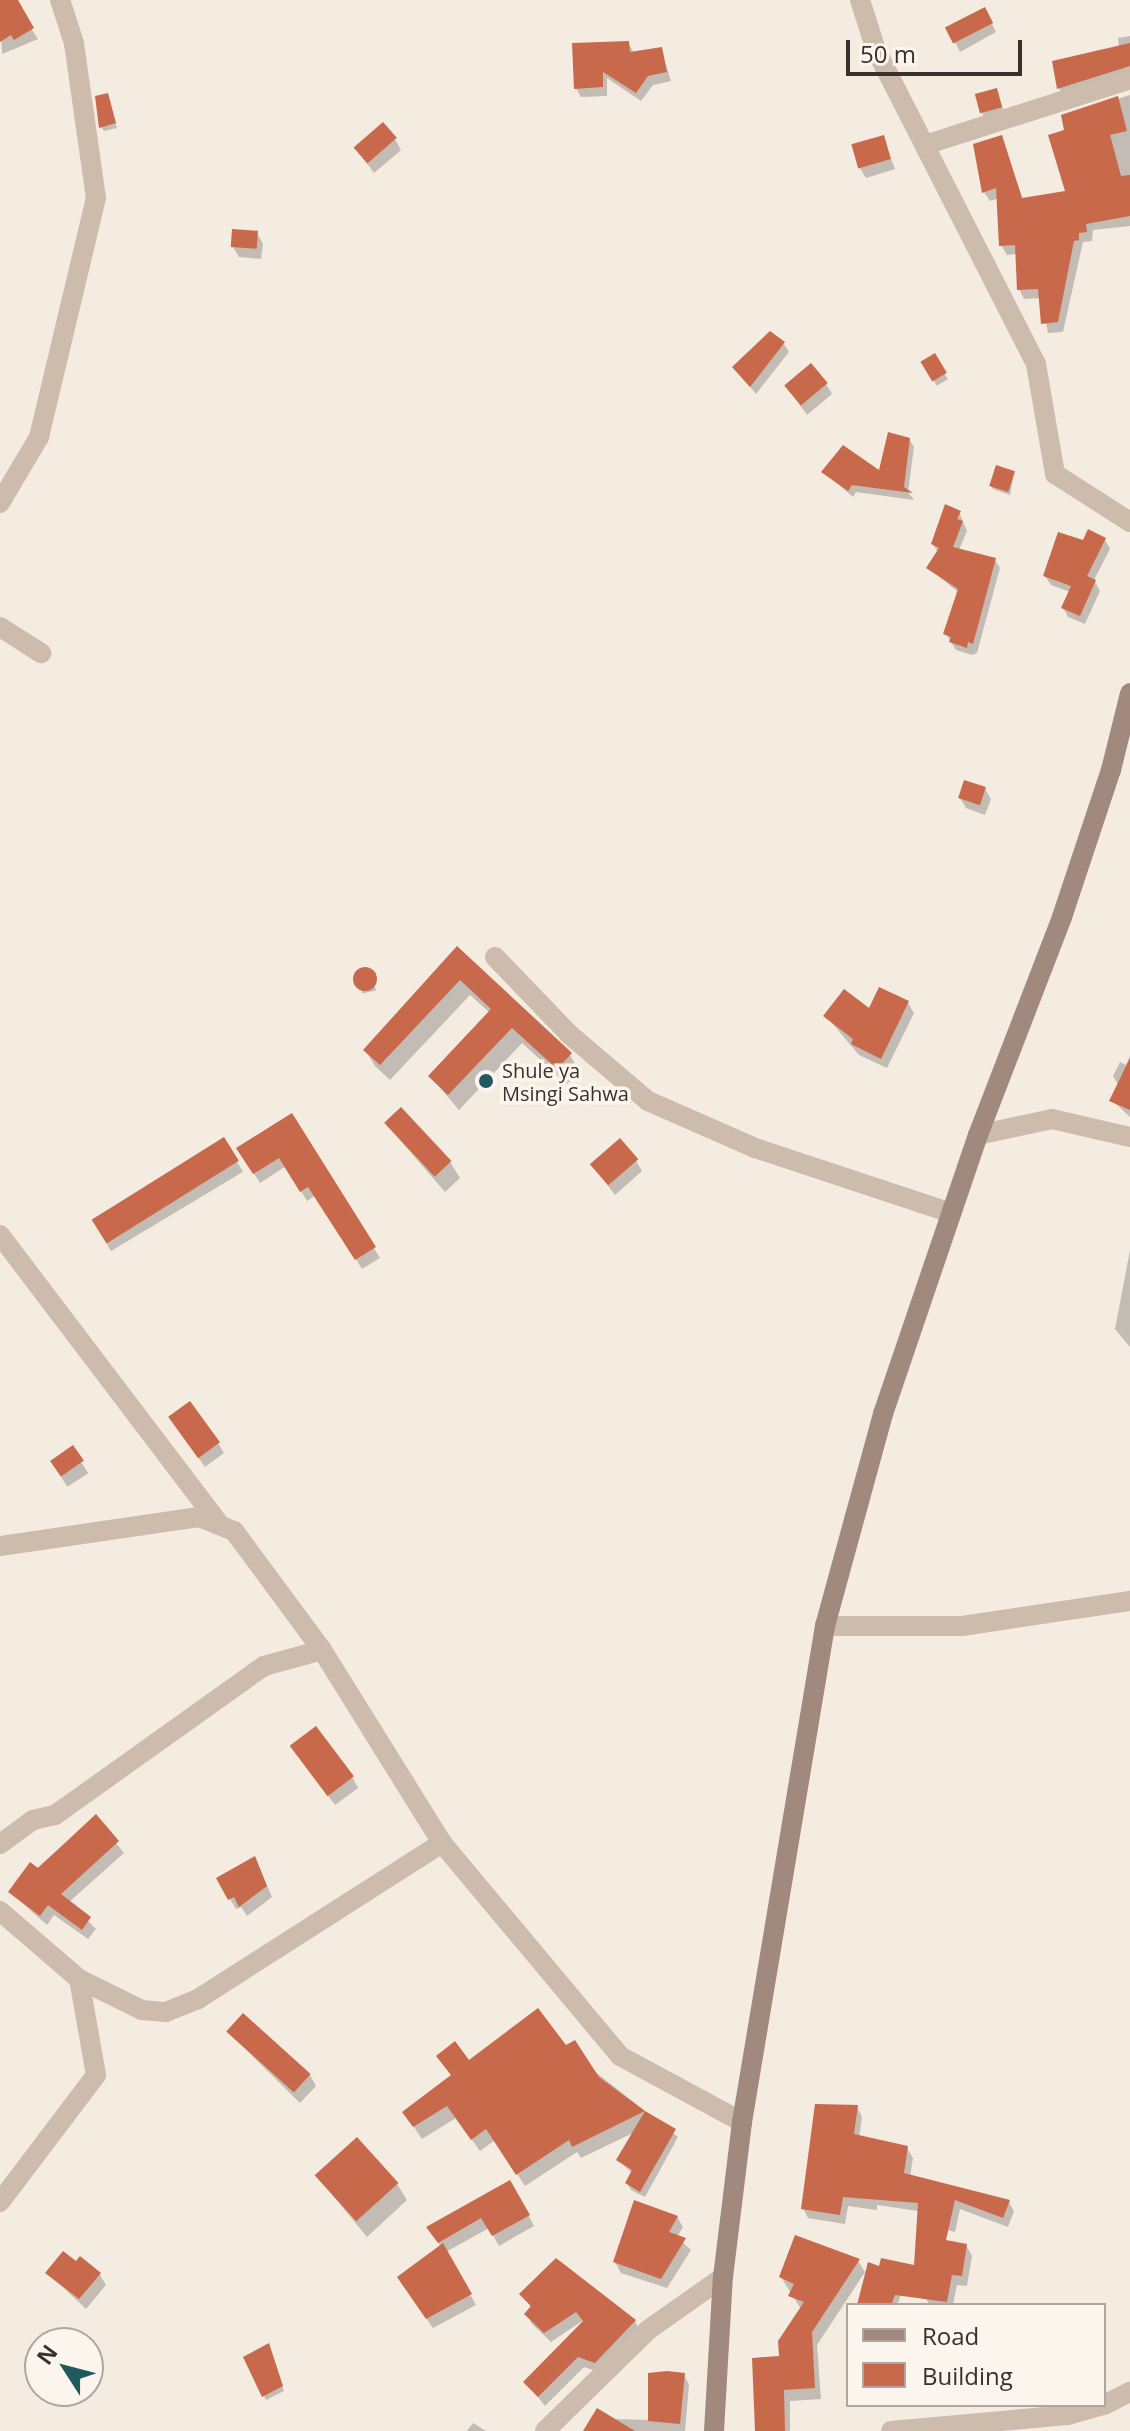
<!DOCTYPE html>
<html>
<head>
<meta charset="utf-8">
<style>
	body { margin:0 }
	#map { position:relative; width:1130px; height:2431px; overflow:hidden; background:#f4ebe1; font-family:"Open Sans",sans-serif }
	div>[style] { position:absolute }
	.shadow>* { inset:0; background:#0003; transform-origin:0 0 }
	.building>* { inset:0; background:#c8694b; transform-origin:0 0 }
	.round { border-radius:50% }
	.street>* { height:20px; margin:-10px; padding:0 10px; transform-origin:10px; border-radius:10px; background:#cdbbac }
	.secondary>* { height:20px; margin:-10px; padding:0 10px; transform-origin:10px; border-radius:10px; background:#a18a7d }
	.dots>* { width:22px; height:22px; translate:-50% -50%; box-sizing:border-box; border:4px solid #fbf5ee; border-radius:50% }
	span { translate:-50% -50%; white-space:nowrap; text-align:center; line-height:1.15; -webkit-text-stroke:7px #fbf5ee; paint-order:stroke }
	.poi-label { font-size:20px; color:#3b302b }
	.left { translate:0 -50%; text-align:left }
	.legend { position:absolute; left:846px; top:2303px; width:260px; height:104px; box-sizing:border-box; background:#fbf5ee; border:2px solid #aea6a0; margin:0; padding:10px 14px; list-style:none; font-size:24px; color:#3b302b }
	.legend li { display:flex; align-items:center; gap:16px; height:40px }
	.legend b { width:40px; border:2px solid #aea6a0 }
	.north { position:absolute; left:24px; top:2327px; width:80px; height:80px; box-sizing:border-box; background:#fbf5ee; border:2px solid #aea6a0; border-radius:50%; rotate:306deg; font-size:22px; font-weight:700; line-height:32px; text-align:center; color:#3b302b }
	.north::after { content:''; display:block; margin:auto; width:28px; height:36px; background:#1f5a5e; clip-path:polygon(50% 0,100% 100%,50% 72%,0 100%) }
	.scale { position:absolute; left:846px; top:40px; width:176px; height:36px; box-sizing:border-box; border:4px solid #3b302b; border-top:0; padding-left:10px; font-size:24px; line-height:28px; white-space:nowrap; color:#3b302b; -webkit-text-stroke:6px #fbf5ee; paint-order:stroke }
</style>
</head>
<body>
<div id="map">
	<div class="shadow">
		<div style="clip-path:polygon(0 0,12px 0,38px 39px,2px 54px)"></div>
		<div style="clip-path:polygon(989px 18px,996px 32px,960px 52px,948px 28px)"></div>
		<div style="clip-path:polygon(1130px 36px,1130px 76px,1064px 98px,1059px 88px,1094px 51px,1119px 47px,1118px 38px)"></div>
		<div style="clip-path:polygon(628px 43px,634px 53px,661px 49px,671px 81px,653px 85px,641px 101px,607px 78px,607px 96px,581px 97px,576px 88px)"></div>
		<div style="clip-path:polygon(996px 90px,1006px 117px,988px 123px,982px 113px)"></div>
		<div style="clip-path:polygon(1130px 95px,1130px 226px,1093px 230px,1092px 241px,1083px 242px,1063px 332px,1048px 333px,1041px 298px,1024px 299px,1019px 289px,1017px 254px,1007px 255px,1001px 245px,999px 198px,990px 201px,984px 192px,1001px 137px,1023px 200px,1067px 193px,1064px 116px)"></div>
		<div style="clip-path:polygon(109px 100px,117px 128px,104px 131px,101px 127px)"></div>
		<div style="clip-path:polygon(883px 138px,895px 169px,866px 178px,860px 168px)"></div>
		<div style="clip-path:polygon(395px 139px,401px 150px,374px 173px,357px 150px)"></div>
		<div style="clip-path:polygon(257px 233px,263px 244px,261px 259px,239px 257px,233px 247px)"></div>
		<div style="clip-path:polygon(784px 344px,789px 352px,756px 394px,734px 368px)"></div>
		<div style="left:934px;top:356px;width:27px;height:13px;rotate:59deg"></div>
		<div style="clip-path:polygon(826px 384px,832px 394px,807px 415px,786px 386px)"></div>
		<div style="clip-path:polygon(909px 439px,914px 447px,908px 492px,914px 500px,856px 492px,853px 497px,824px 472px,880px 473px)"></div>
		<div style="clip-path:polygon(1014px 473px,1010px 495px,993px 489px,991px 485px)"></div>
		<div style="clip-path:polygon(959px 512px,967px 531px,959px 550px,995px 560px,1000px 568px,977px 653px,972px 655px,956px 650px,946px 634px,959px 593px,929px 568px,938px 553px,933px 544px)"></div>
		<div style="clip-path:polygon(1105px 540px,1110px 549px,1094px 580px,1100px 591px,1085px 624px,1068px 617px,1063px 607px,1070px 592px,1051px 585px,1045px 576px,1084px 542px)"></div>
		<div style="clip-path:polygon(985px 789px,991px 799px,985px 815px,966px 808px,960px 798px)"></div>
		<div style="clip-path:polygon(457px 949px,570px 1055px,579px 1071px,567px 1084px,522px 1043px,459px 1110px,430px 1076px,490px 1013px,470px 995px,390px 1080px,375px 1066px,365px 1050px)"></div>
		<div style="left:372px;top:972px;width:19px;height:14px;rotate:78deg"></div>
		<div style="clip-path:polygon(908px 1003px,914px 1013px,887px 1068px,859px 1055px,826px 1016px)"></div>
		<div style="clip-path:polygon(1130px 1056px,1130px 1117px,1112px 1100px,1119px 1086px,1113px 1076px,1120px 1062px,1126px 1065px)"></div>
		<div style="clip-path:polygon(291px 1116px,380px 1258px,362px 1269px,316px 1195px,307px 1201px,286px 1166px,260px 1183px,238px 1148px)"></div>
		<div style="clip-path:polygon(386px 1124px,450px 1162px,460px 1178px,445px 1192px)"></div>
		<div style="left:224px;top:1140px;width:37px;height:154px;rotate:59deg"></div>
		<div style="clip-path:polygon(636px 1161px,642px 1171px,615px 1195px,592px 1165px)"></div>
		<div style="clip-path:polygon(1130px 1250px,1130px 1347px,1115px 1329px)"></div>
		<div style="clip-path:polygon(177px 1428px,218px 1443px,224px 1453px,205px 1467px)"></div>
		<div style="left:72px;top:1448px;width:30px;height:25px;rotate:57deg"></div>
		<div style="clip-path:polygon(299px 1756px,352px 1777px,358px 1788px,335px 1805px)"></div>
		<div style="clip-path:polygon(95px 1817px,124px 1853px,69px 1902px,96px 1929px,88px 1939px,54px 1915px,47px 1925px,10px 1892px)"></div>
		<div style="clip-path:polygon(260px 1869px,272px 1897px,247px 1916px,241px 1907px,236px 1909px,218px 1879px)"></div>
		<div style="clip-path:polygon(228px 2032px,310px 2075px,316px 2086px,300px 2103px)"></div>
		<div style="clip-path:polygon(565px 2048px,678px 2137px,645px 2197px,631px 2190px,627px 2183px,632px 2173px,618px 2160px,635px 2132px,581px 2158px,577px 2152px,525px 2186px,495px 2140px,480px 2151px,456px 2118px,422px 2139px,404px 2112px,452px 2077px,439px 2056px,469px 2062px)"></div>
		<div style="clip-path:polygon(857px 2107px,862px 2117px,859px 2138px,907px 2148px,913px 2158px,910px 2177px,1008px 2201px,1014px 2211px,1008px 2227px,960px 2209px,955px 2232px,924px 2223px,918px 2211px,877px 2205px,877px 2210px,848px 2206px,845px 2224px,808px 2218px,803px 2208px)"></div>
		<div style="clip-path:polygon(317px 2176px,397px 2184px,407px 2200px,367px 2237px)"></div>
		<div style="clip-path:polygon(510px 2182px,534px 2226px,499px 2246px,489px 2228px,446px 2252px,476px 2305px,433px 2328px,405px 2287px,441px 2247px,435px 2238px)"></div>
		<div style="clip-path:polygon(677px 2217px,683px 2227px,677px 2237px,691px 2250px,667px 2288px,621px 2273px,615px 2262px)"></div>
		<div style="clip-path:polygon(966px 2245px,972px 2256px,967px 2286px,957px 2285px,953px 2305px,930px 2305px,926px 2299px)"></div>
		<div style="clip-path:polygon(858px 2261px,865px 2272px,817px 2345px,821px 2399px,790px 2401px,790px 2431px,757px 2431px,801px 2309px,781px 2277px)"></div>
		<div style="clip-path:polygon(76px 2264px,100px 2275px,106px 2285px,86px 2309px,48px 2273px)"></div>
		<div style="clip-path:polygon(880px 2269px,910px 2273px,897px 2305px,859px 2305px)"></div>
		<div style="clip-path:polygon(522px 2294px,635px 2321px,640px 2331px,602px 2373px,584px 2367px,545px 2406px,526px 2382px,585px 2319px,551px 2342px,532px 2324px,527px 2314px,532px 2309px)"></div>
		<div style="clip-path:polygon(270px 2350px,284px 2391px,266px 2400px,245px 2358px)"></div>
		<div style="clip-path:polygon(684px 2375px,689px 2385px,685px 2431px,585px 2431px,612px 2419px,650px 2420px)"></div>
		<div style="clip-path:polygon(473px 2423px,486px 2431px,467px 2431px)"></div>
	</div>
	<div class="building">
		<div style="clip-path:polygon(0 0,18px 0,34px 28px,14px 40px,11px 35px,0 42px)"></div>
		<div style="left:985px;top:7px;width:18px;height:45px;rotate:63deg"></div>
		<div style="clip-path:polygon(629px 41px,630px 52px,662px 47px,667px 72px,648px 76px,636px 93px,603px 72px,603px 87px,574px 89px,572px 43px)"></div>
		<div style="clip-path:polygon(1130px 43px,1130px 66px,1057px 89px,1052px 61px)"></div>
		<div style="left:997px;top:88px;width:20px;height:23px;rotate:75deg"></div>
		<div style="clip-path:polygon(108px 93px,116px 123px,99px 128px,95px 96px)"></div>
		<div style="clip-path:polygon(1118px 96px,1127px 131px,1110px 135px,1121px 176px,1130px 175px,1130px 216px,1086px 224px,1087px 232px,1079px 233px,1079px 240px,1074px 241px,1058px 322px,1041px 324px,1038px 289px,1017px 290px,1015px 245px,999px 246px,996px 188px,982px 193px,973px 144px,1002px 135px,1022px 198px,1065px 191px,1048px 135px,1064px 130px,1061px 115px)"></div>
		<div style="left:383px;top:122px;width:21px;height:39px;rotate:49deg"></div>
		<div style="left:884px;top:135px;width:25px;height:34px;rotate:74deg"></div>
		<div style="left:232px;top:229px;width:26px;height:18px;rotate:4deg"></div>
		<div style="clip-path:polygon(770px 331px,785px 342px,750px 387px,732px 367px)"></div>
		<div style="left:935px;top:353px;width:23px;height:17px;rotate:59deg"></div>
		<div style="left:811px;top:363px;width:26px;height:35px;rotate:50deg"></div>
		<div style="clip-path:polygon(888px 432px,910px 438px,904px 487px,913px 493px,852px 485px,848px 491px,821px 472px,843px 445px,879px 470px)"></div>
		<div style="left:996px;top:465px;width:20px;height:22px;rotate:18deg"></div>
		<div style="clip-path:polygon(945px 504px,961px 511px,957px 519px,963px 521px,953px 547px,996px 558px,973px 644px,968px 642px,967px 648px,949px 642px,951px 637px,943px 634px,958px 589px,926px 568px,939px 548px,931px 544px)"></div>
		<div style="clip-path:polygon(1088px 529px,1106px 538px,1087px 576px,1096px 580px,1080px 616px,1061px 608px,1071px 586px,1043px 576px,1058px 532px,1083px 540px)"></div>
		<div style="left:964px;top:780px;width:23px;height:19px;rotate:18deg"></div>
		<div style="clip-path:polygon(457px 946px,572px 1053px,557px 1069px,512px 1028px,448px 1095px,428px 1076px,491px 1009px,460px 980px,380px 1065px,363px 1050px)"></div>
		<div class="round" style="left:353px;top:967px;width:24px;height:24px"></div>
		<div style="clip-path:polygon(879px 987px,909px 1001px,881px 1059px,851px 1044px,853px 1039px,823px 1016px,844px 989px,869px 1008px)"></div>
		<div style="clip-path:polygon(1130px 1058px,1130px 1110px,1109px 1101px)"></div>
		<div style="left:401px;top:1107px;width:74px;height:23px;rotate:47deg"></div>
		<div style="clip-path:polygon(292px 1113px,376px 1247px,355px 1260px,308px 1187px,300px 1192px,279px 1158px,253px 1174px,236px 1148px)"></div>
		<div style="left:224px;top:1137px;width:28px;height:156px;rotate:58deg"></div>
		<div style="left:620px;top:1138px;width:28px;height:40px;rotate:49deg"></div>
		<div style="left:190px;top:1401px;width:51px;height:27px;rotate:54deg"></div>
		<div style="left:73px;top:1445px;width:19px;height:28px;rotate:55deg"></div>
		<div style="left:316px;top:1726px;width:63px;height:33px;rotate:53deg"></div>
		<div style="clip-path:polygon(96px 1814px,119px 1841px,61px 1894px,91px 1917px,82px 1930px,48px 1905px,40px 1916px,8px 1892px,30px 1862px,38px 1868px)"></div>
		<div style="clip-path:polygon(255px 1856px,267px 1886px,239px 1907px,234px 1897px,228px 1900px,216px 1878px)"></div>
		<div style="clip-path:polygon(538px 2008px,566px 2045px,575px 2040px,599px 2077px,645px 2111px,572px 2147px,569px 2140px,516px 2175px,486px 2129px,471px 2140px,447px 2106px,413px 2127px,402px 2112px,451px 2075px,436px 2056px,455px 2041px,469px 2060px)"></div>
		<div style="left:243px;top:2013px;width:91px;height:25px;rotate:42deg"></div>
		<div style="clip-path:polygon(815px 2104px,858px 2105px,854px 2134px,908px 2146px,904px 2173px,1010px 2200px,1003px 2218px,955px 2200px,946px 2240px,967px 2244px,962px 2276px,952px 2275px,947px 2302px,895px 2295px,891px 2305px,857px 2305px,868px 2262px,879px 2266px,881px 2258px,914px 2265px,918px 2203px,843px 2197px,840px 2215px,801px 2209px)"></div>
		<div style="clip-path:polygon(645px 2111px,676px 2129px,640px 2192px,625px 2183px,632px 2170px,616px 2160px)"></div>
		<div style="left:357px;top:2137px;width:62px;height:57px;rotate:48deg"></div>
		<div style="clip-path:polygon(510px 2180px,530px 2215px,492px 2236px,481px 2218px,438px 2243px,426px 2227px)"></div>
		<div style="clip-path:polygon(634px 2200px,678px 2216px,669px 2232px,686px 2238px,661px 2279px,613px 2262px)"></div>
		<div style="clip-path:polygon(795px 2235px,860px 2259px,812px 2332px,815px 2388px,784px 2390px,785px 2431px,755px 2431px,752px 2358px,779px 2356px,778px 2341px,804px 2302px,788px 2296px,794px 2284px,779px 2277px)"></div>
		<div style="clip-path:polygon(443px 2243px,472px 2294px,426px 2319px,397px 2277px)"></div>
		<div style="clip-path:polygon(63px 2251px,76px 2261px,80px 2256px,101px 2273px,79px 2299px,45px 2273px)"></div>
		<div style="clip-path:polygon(556px 2258px,636px 2320px,595px 2363px,578px 2357px,538px 2397px,523px 2382px,583px 2321px,576px 2312px,544px 2333px,524px 2314px,531px 2306px,519px 2294px)"></div>
		<div style="clip-path:polygon(269px 2343px,283px 2386px,262px 2397px,243px 2357px)"></div>
		<div style="clip-path:polygon(667px 2371px,685px 2373px,680px 2424px,648px 2421px,648px 2373px)"></div>
		<div style="clip-path:polygon(597px 2408px,635px 2431px,583px 2431px)"></div>
	</div>
	<div class="street">
		<div style="left:860px;top:0;width:52px;rotate:72.3deg"></div>
		<div style="left:876px;top:50px;width:352px;rotate:63deg"></div>
		<div style="left:1036px;top:364px;width:112px;rotate:80.2deg"></div>
		<div style="left:1055px;top:474px;width:89px;rotate:32.6deg"></div>
		<div style="left:928px;top:144px;width:212px;rotate:-17.8deg"></div>
		<div style="left:0;top:503px;width:77px;rotate:-59.4deg"></div>
		<div style="left:39px;top:437px;width:246px;rotate:-76.6deg"></div>
		<div style="left:96px;top:198px;width:157px;rotate:-98.1deg"></div>
		<div style="left:74px;top:43px;width:45px;rotate:-108deg"></div>
		<div style="left:0;top:627px;width:49px;rotate:32.4deg"></div>
		<div style="left:495px;top:957px;width:107px;rotate:46.1deg"></div>
		<div style="left:569px;top:1034px;width:104px;rotate:40.3deg"></div>
		<div style="left:648px;top:1101px;width:117px;rotate:23.7deg"></div>
		<div style="left:755px;top:1148px;width:206px;rotate:18.3deg"></div>
		<div style="left:978px;top:1135px;width:76px;rotate:-12.2deg"></div>
		<div style="left:1052px;top:1119px;width:80px;rotate:13deg"></div>
		<div style="left:0;top:1235px;width:359px;rotate:52.8deg"></div>
		<div style="left:0;top:1546px;width:201px;rotate:-8.3deg"></div>
		<div style="left:199px;top:1517px;width:38px;rotate:22deg"></div>
		<div style="left:234px;top:1531px;width:148px;rotate:53.5deg"></div>
		<div style="left:322px;top:1650px;width:227px;rotate:58.1deg"></div>
		<div style="left:442px;top:1843px;width:278px;rotate:50.1deg"></div>
		<div style="left:620px;top:2056px;width:139px;rotate:28.4deg"></div>
		<div style="left:825px;top:1626px;width:137px"></div>
		<div style="left:962px;top:1626px;width:170px;rotate:-8.5deg"></div>
		<div style="left:0;top:1844px;width:41px;rotate:-36deg"></div>
		<div style="left:33px;top:1820px;width:23px;rotate:-13deg"></div>
		<div style="left:55px;top:1815px;width:257px;rotate:-35.5deg"></div>
		<div style="left:264px;top:1666px;width:60px;rotate:-15.4deg"></div>
		<div style="left:0;top:1911px;width:104px;rotate:40.7deg"></div>
		<div style="left:79px;top:1979px;width:70px;rotate:26.2deg"></div>
		<div style="left:142px;top:2010px;width:24px;rotate:5deg"></div>
		<div style="left:166px;top:2012px;width:35px;rotate:-22deg"></div>
		<div style="left:198px;top:1999px;width:290px;rotate:-32.6deg"></div>
		<div style="left:0;top:2202px;width:159px;rotate:-52.9deg"></div>
		<div style="left:96px;top:2075px;width:97px;rotate:-100deg"></div>
		<div style="left:1104px;top:2405px;width:29px;rotate:-27deg"></div>
		<div style="left:545px;top:2431px;width:144px;rotate:-44.4deg"></div>
		<div style="left:648px;top:2330px;width:92px;rotate:-35.2deg"></div>
		<div style="left:891px;top:2431px;width:178px;rotate:-5.2deg"></div>
		<div style="left:1068px;top:2415px;width:36px;rotate:-16deg"></div>
	</div>
	<div class="secondary">
		<div style="left:714px;top:2431px;width:154px;rotate:-86.7deg"></div>
		<div style="left:723px;top:2277px;width:156px;rotate:-83deg"></div>
		<div style="left:742px;top:2122px;width:503px;rotate:-80.5deg"></div>
		<div style="left:825px;top:1626px;width:220px;rotate:-74.7deg"></div>
		<div style="left:883px;top:1414px;width:295px;rotate:-71.2deg"></div>
		<div style="left:978px;top:1135px;width:234px;rotate:-68.9deg"></div>
		<div style="left:1062px;top:917px;width:155px;rotate:-71.6deg"></div>
		<div style="left:1111px;top:770px;width:79px;rotate:-76.1deg"></div>
	</div>
	<div class="dots">
		<div style="left:486px;top:1081px;background:#1f5a5e"></div>
	</div>
	<div class="poi-label">
		<span class="left" style="left:502px;top:1082px">Shule ya<br>Msingi Sahwa</span>
	</div>
	<ul class="legend">
	<li><b style="height:10px;background:#a18a7d"></b>Road</li>
	<li><b style="height:22px;background:#c8694b"></b>Building</li>
	</ul>
	<div class="north">N</div>
	<div class="scale">50 m</div>
</div>
</body>
</html>
